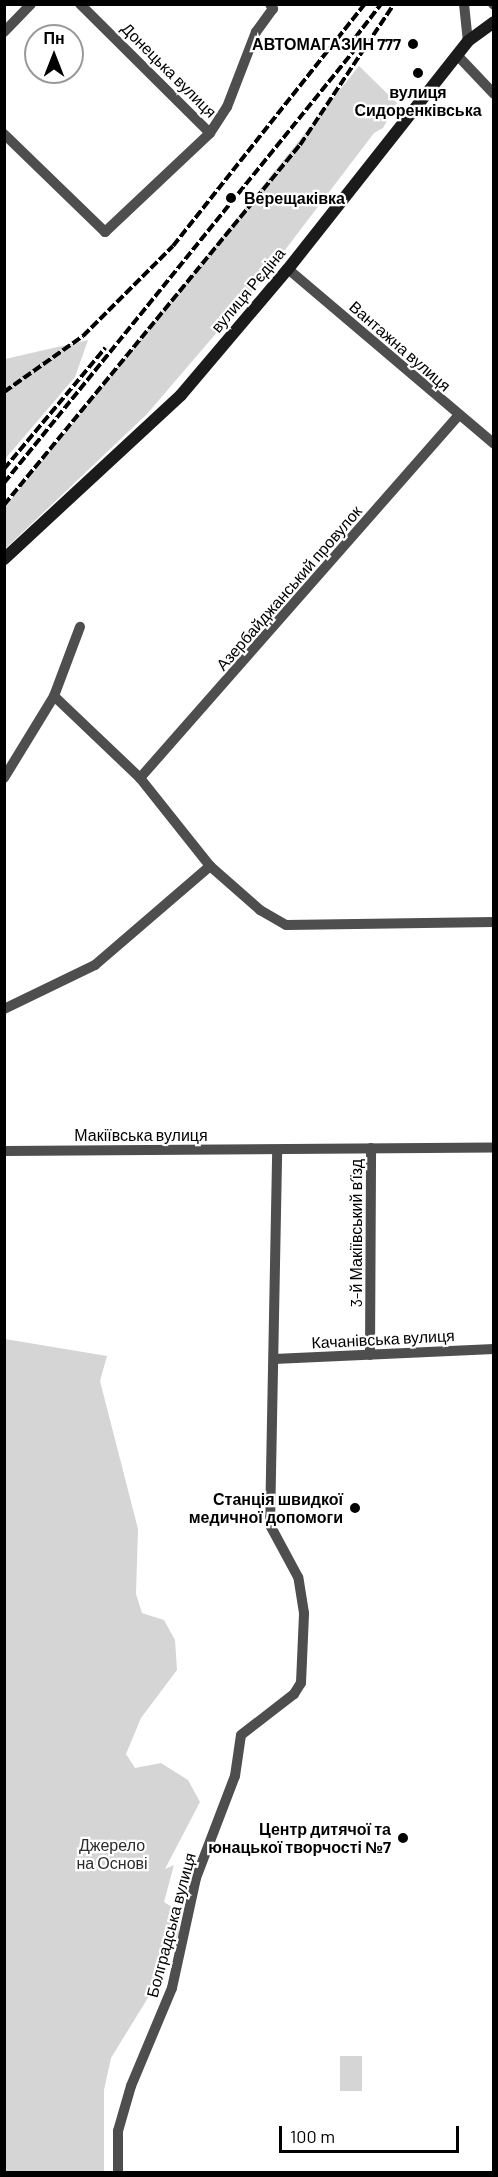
<!DOCTYPE html>
<html>
<head>
<meta charset="utf-8">
<style>
	body { margin:0 }
	#map { position:relative; width:498px; height:2177px; overflow:hidden; background:#fff; font-family:Barlow,sans-serif }
	div>[style] { position:absolute }
	.green>* { inset:0; background:#d5d5d5; transform-origin:0 0 }
	.minor>* { height:10px; margin:-5px; padding:0 5px; transform-origin:5px; border-radius:5px; background:#4e4e4e }
	.secondary>* { height:12px; margin:-6px; padding:0 6px; transform-origin:6px; border-radius:6px; background:#1b1b1b }
	.rail>* { height:4px; margin-top:-2px; transform-origin:0; background:repeating-linear-gradient(90deg,#000 0 9px,transparent 0 12px) }
	.dots>* { width:16px; height:16px; translate:-50% -50%; box-sizing:border-box; border:3px solid #fff; border-radius:50% }
	span { translate:-50% -50%; white-space:nowrap; text-align:center; line-height:1.15; -webkit-text-stroke:4.5px #fff; paint-order:stroke }
	.poi-label { font-size:16px; color:#000; font-weight:700 }
	.right { translate:-100% -50%; text-align:right }
	.left { translate:0 -50%; text-align:left }
	.street-label { font-size:16px; color:#000 }
	.park-label { font-size:16px; color:#2c2c2c }
	.frame { position:absolute; inset:0; border:6px solid #000; pointer-events:none }
	.north { position:absolute; left:24px; top:24px; width:60px; height:60px; box-sizing:border-box; background:#fff; border:2px solid #999; border-radius:50%; rotate:0deg; font-size:16px; font-weight:700; line-height:24px; text-align:center; color:#000 }
	.north::after { content:''; display:block; margin:auto; width:21px; height:27px; background:#000; clip-path:polygon(50% 0,100% 100%,50% 72%,0 100%) }
	.scale { position:absolute; left:279px; top:2126px; width:180px; height:27px; box-sizing:border-box; border:3px solid #000; border-top:0; padding-left:8px; font-size:18px; line-height:21px; white-space:nowrap; color:#000; -webkit-text-stroke:4px #fff; paint-order:stroke }
</style>
</head>
<body>
<div id="map">
	<div class="green">
		<div style="clip-path:polygon(359px 66px,397px 103px,383px 128px,374px 133px,266px 275px,147px 414px,5px 549px,5px 507px)"></div>
		<div style="clip-path:polygon(88px 340px,75px 377px,5px 459px,5px 359px)"></div>
		<div style="clip-path:polygon(5px 1339px,107px 1356px,100px 1381px,138px 1529px,136px 1594px,142px 1613px,164px 1620px,175px 1640px,177px 1670px,141px 1718px,126px 1754px,135px 1768px,161px 1763px,188px 1780px,200px 1802px,165px 1869px,174px 1865px,164px 1902px,175px 1909px,179px 1933px,157px 1983px,111px 2058px,104px 2090px,104px 2172px,5px 2172px)"></div>
		<div style="left:340px;top:2056px;width:22px;height:35px"></div>
	</div>
	<div class="minor">
		<div style="left:80px;top:4px;width:183px;rotate:44.8deg"></div>
		<div style="left:464px;top:4px;width:37px;rotate:84deg"></div>
		<div style="left:493px;top:4px;width:1px;rotate:45deg"></div>
		<div style="left:4px;top:32px;width:39px;rotate:-46deg"></div>
		<div style="left:458px;top:56px;width:52px;rotate:46.5deg"></div>
		<div style="left:4px;top:134px;width:141px;rotate:44.1deg"></div>
		<div style="left:105px;top:232px;width:144px;rotate:-43.3deg"></div>
		<div style="left:210px;top:133px;width:31px;rotate:-57deg"></div>
		<div style="left:227px;top:107px;width:80px;rotate:-68.9deg"></div>
		<div style="left:256px;top:32px;width:29px;rotate:-54deg"></div>
		<div style="left:273px;top:9px;width:6px;rotate:-121deg"></div>
		<div style="left:288px;top:269px;width:270px;rotate:40.3deg"></div>
		<div style="left:54px;top:696px;width:119px;rotate:43.6deg"></div>
		<div style="left:140px;top:778px;width:112px;rotate:51.5deg"></div>
		<div style="left:210px;top:866px;width:67px;rotate:41.3deg"></div>
		<div style="left:260px;top:910px;width:30px;rotate:30deg"></div>
		<div style="left:286px;top:925px;width:208px;rotate:-0.8deg"></div>
		<div style="left:4px;top:778px;width:96px;rotate:-58.6deg"></div>
		<div style="left:54px;top:696px;width:74px;rotate:-69.4deg"></div>
		<div style="left:140px;top:778px;width:482px;rotate:-48.7deg"></div>
		<div style="left:4px;top:1009px;width:101px;rotate:-25.8deg"></div>
		<div style="left:95px;top:965px;width:152px;rotate:-40.7deg"></div>
		<div style="left:4px;top:1151px;width:490px;rotate:-0.4deg"></div>
		<div style="left:370px;top:1355px;width:207px;rotate:-89.7deg"></div>
		<div style="left:274px;top:1359px;width:220px;rotate:-2.6deg"></div>
		<div style="left:118px;top:2172px;width:41px;rotate:-90deg"></div>
		<div style="left:118px;top:2131px;width:47px;rotate:-73.9deg"></div>
		<div style="left:131px;top:2086px;width:106px;rotate:-67.3deg"></div>
		<div style="left:172px;top:1988px;width:113px;rotate:-77.7deg"></div>
		<div style="left:196px;top:1878px;width:109px;rotate:-69.1deg"></div>
		<div style="left:235px;top:1776px;width:41px;rotate:-81.7deg"></div>
		<div style="left:241px;top:1735px;width:67px;rotate:-37.7deg"></div>
		<div style="left:294px;top:1694px;width:13px;rotate:-58deg"></div>
		<div style="left:301px;top:1683px;width:70px;rotate:-87.5deg"></div>
		<div style="left:304px;top:1613px;width:36px;rotate:-99deg"></div>
		<div style="left:298px;top:1577px;width:59px;rotate:-118.3deg"></div>
		<div style="left:270px;top:1525px;width:375px;rotate:-88.9deg"></div>
	</div>
	<div class="secondary">
		<div style="left:4px;top:559px;width:241px;rotate:-42.8deg"></div>
		<div style="left:181px;top:395px;width:165px;rotate:-49.7deg"></div>
		<div style="left:288px;top:269px;width:290px;rotate:-51.7deg"></div>
		<div style="left:468px;top:41px;width:32px;rotate:-36deg"></div>
	</div>
	<div class="rail">
		<div style="left:348px;top:47px;width:54px;rotate:-52.5deg"></div>
		<div style="left:4px;top:392px;width:97px;rotate:-35.3deg"></div>
		<div style="left:83px;top:336px;width:127px;rotate:-45deg"></div>
		<div style="left:173px;top:246px;width:309px;rotate:-51.6deg"></div>
		<div style="left:4px;top:469px;width:158px;rotate:-50.1deg"></div>
		<div style="left:4px;top:483px;width:567px;rotate:-51.01deg"></div>
		<div style="left:4px;top:505px;width:466px;rotate:-50.6deg"></div>
		<div style="left:300px;top:145px;width:169px;rotate:-56.3deg"></div>
	</div>
	<div class="dots">
		<div style="left:413px;top:44px;background:#000"></div>
		<div style="left:418px;top:73px;background:#000"></div>
		<div style="left:231px;top:198px;background:#000"></div>
		<div style="left:355px;top:1508px;background:#000"></div>
		<div style="left:403px;top:1838px;background:#000"></div>
	</div>
	<div class="poi-label">
		<span class="right" style="left:401px;top:44px">АВТОМАГАЗИН 777</span>
		<span style="left:418px;top:101px">вулиця<br>Сидоренківська</span>
		<span class="left" style="left:244px;top:198px">Верещаківка</span>
		<span class="right" style="left:343px;top:1508px">Станція швидкої<br>медичної допомоги</span>
		<span class="right" style="left:391px;top:1838px">Центр дитячої та<br>юнацької творчості №7</span>
	</div>
	<div class="street-label">
		<span style="left:169px;top:70px;rotate:45deg">Донецька вулиця</span>
		<span style="left:248px;top:290px;rotate:-50deg">вулиця Рєдіна</span>
		<span style="left:400px;top:346px;rotate:41deg">Вантажна вулиця</span>
		<span style="left:289px;top:588px;rotate:-49deg">Азербайджанський провулок</span>
		<span style="left:141px;top:1135px">Макіївська вулиця</span>
		<span style="left:356px;top:1233px;rotate:-90deg">3-й Макіївський в’їзд</span>
		<span style="left:383px;top:1339px;rotate:-3deg">Качанівська вулиця</span>
		<span style="left:171px;top:1925px;rotate:-75deg">Болградська вулиця</span>
	</div>
	<div class="park-label">
		<span style="left:112px;top:1854px">Джерело<br>на Основі</span>
	</div>
	<div class="frame"></div>
	<div class="north">Пн</div>
	<div class="scale">100 m</div>
</div>
</body>
</html>
